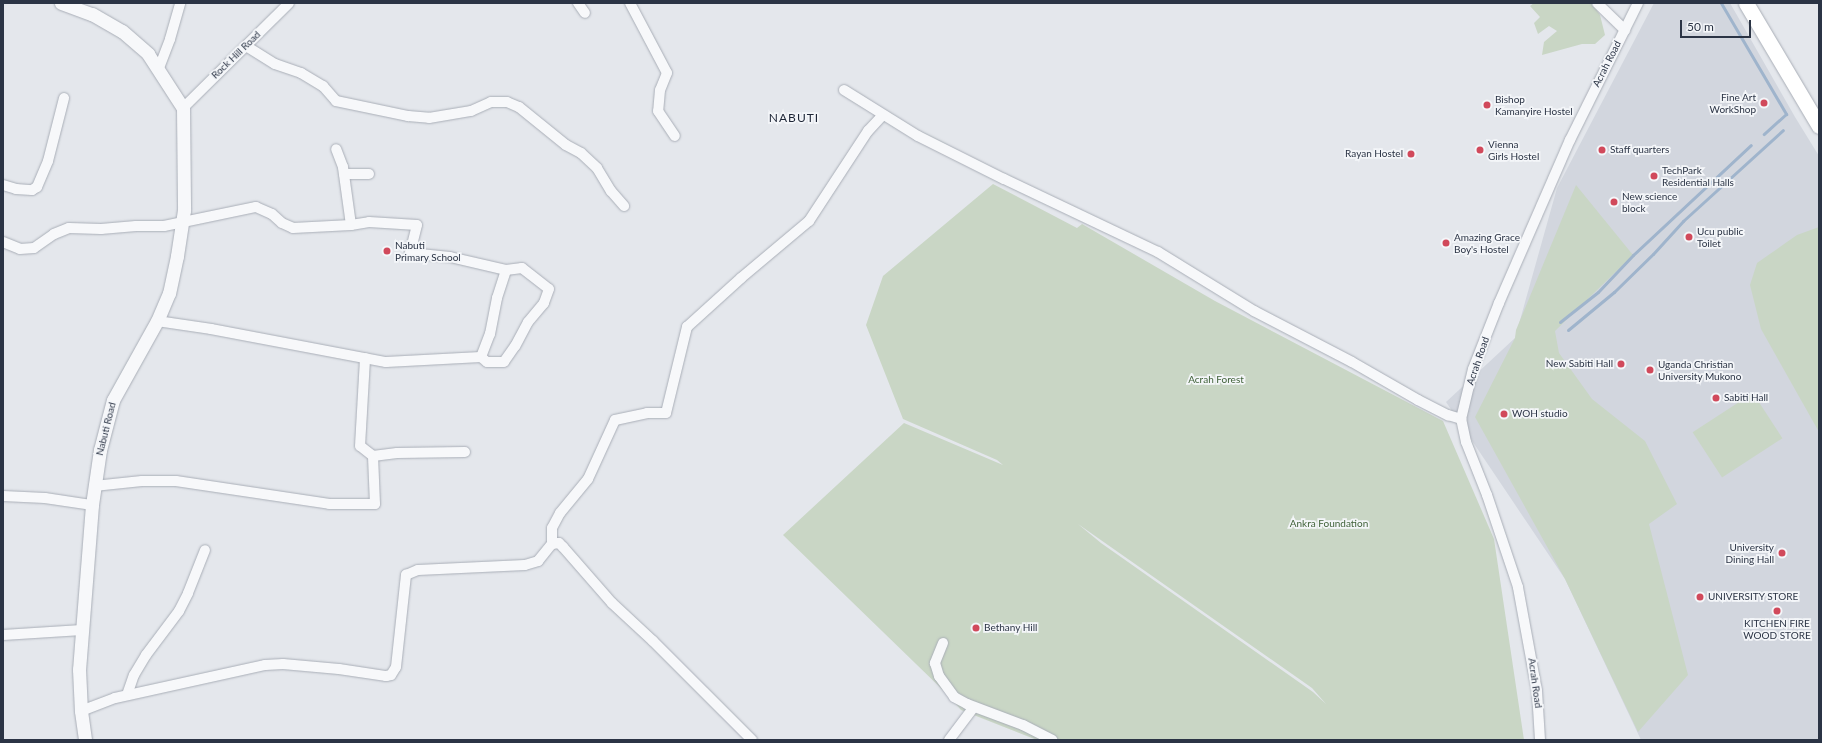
<!DOCTYPE html>
<html>
<head>
<meta charset="utf-8">
<style>
	body { margin:0 }
	#map { position:relative; width:1822px; height:743px; overflow:hidden; background:#e4e7ec; font-family:Lato,sans-serif }
	div>[style] { position:absolute }
	.built>* { inset:0; background:#d2d6de }
	.green>* { inset:0; background:#c9d6c5; transform-origin:0 0 }
	.stream>* { height:3px; margin:-1.5px; padding:0 1.5px; transform-origin:1.5px; border-radius:1.5px; background:#9fb4cc }
	.roads { filter:drop-shadow(0 0 1px #a9aeb7) drop-shadow(0 0 1px #a9aeb7) }
	.minor>* { height:10px; margin:-5px; padding:0 5px; transform-origin:5px; border-radius:5px; background:#f7f8fa }
	.tertiary>* { height:13px; margin:-6.5px; padding:0 6.5px; transform-origin:6.5px; border-radius:6.5px; background:#f7f8fa }
	.secondary>* { height:15px; margin:-7.5px; padding:0 7.5px; transform-origin:7.5px; border-radius:7.5px; background:#fff }
	.dots>* { width:11px; height:11px; translate:-50% -50%; box-sizing:border-box; border:2px solid #f4f6f9; border-radius:50% }
	span { translate:-50% -50%; white-space:nowrap; text-align:center; line-height:1.15; -webkit-text-stroke:3.5px #f4f6f9; paint-order:stroke }
	.street-label { font-size:10px; color:#2b3445 }
	.poi-label { font-size:10px; color:#2b3445 }
	.right { translate:-100% -50%; text-align:right }
	.left { translate:0 -50%; text-align:left }
	.park-label { font-size:10px; color:#3f6138 }
	.quarter-label { font-size:12px; color:#1d2536; letter-spacing:1px }
	.frame { position:absolute; inset:0; border:4px solid #2b3445; pointer-events:none }
	.scale { position:absolute; left:1680px; top:20px; width:71px; height:18px; box-sizing:border-box; border:2px solid #2b3445; border-top:0; padding-left:5px; font-size:12px; line-height:14px; white-space:nowrap; color:#2b3445; -webkit-text-stroke:3px #f4f6f9; paint-order:stroke }
</style>
</head>
<body>
<div id="map">
	<div class="built">
		<div style="clip-path:polygon(1654px 3px,1730px 3px,1795px 117px,1819px 156px,1819px 740px,1641px 740px,1565px 579px,1446px 402px,1515px 338px,1557px 188px)"></div>
	</div>
	<div class="green">
		<div style="clip-path:polygon(1534px 3px,1592px 3px,1600px 15px,1605px 35px,1595px 44px,1582px 44px,1542px 55px,1544px 42px,1557px 31px,1549px 26px,1538px 34px,1534px 23px,1540px 17px,1530px 6px)"></div>
		<div style="clip-path:polygon(evenodd,993px 184px,1077px 228px,1082px 224px,1215px 301px,1443px 421px,1494px 539px,1524px 740px,1037px 740px,961px 710px,949px 696px,783px 535px,904px 423px,1003px 465px,997px 460px,903px 419px,866px 325px,883px 276px,993px 184px,1078px 524px,1312px 688px,1326px 704px,1313px 692px,1101px 543px,1078px 524px)"></div>
		<div style="clip-path:polygon(1576px 185px,1633px 255px,1555px 331px,1559px 353px,1592px 399px,1645px 441px,1677px 504px,1649px 524px,1688px 675px,1638px 732px,1565px 579px,1475px 417px,1515px 338px,1516px 330px)"></div>
		<div style="clip-path:polygon(1819px 227px,1819px 432px,1761px 329px,1750px 285px,1757px 263px,1797px 235px)"></div>
		<div style="left:1753px;top:393px;width:54px;height:72px;rotate:57deg"></div>
	</div>
	<div class="stream">
		<div style="left:1721px;top:3px;width:129px;rotate:59.6deg"></div>
		<div style="left:1786px;top:114px;width:30px;rotate:138deg"></div>
		<div style="left:1560px;top:322px;width:48px;rotate:-38.3deg"></div>
		<div style="left:1598px;top:292px;width:51px;rotate:-46.6deg"></div>
		<div style="left:1633px;top:255px;width:161px;rotate:-43deg"></div>
		<div style="left:1568px;top:330px;width:60px;rotate:-39.6deg"></div>
		<div style="left:1614px;top:292px;width:54px;rotate:-44.3deg"></div>
		<div style="left:1653px;top:254px;width:45px;rotate:-47.7deg"></div>
		<div style="left:1683px;top:221px;width:135px;rotate:-42.3deg"></div>
	</div>
	<div class="roads">
		<div class="minor">
			<div style="left:578px;top:3px;width:12px;rotate:55deg"></div>
			<div style="left:630px;top:3px;width:79px;rotate:62.1deg"></div>
			<div style="left:667px;top:73px;width:18px;rotate:112deg"></div>
			<div style="left:660px;top:90px;width:21px;rotate:95deg"></div>
			<div style="left:658px;top:111px;width:30px;rotate:56deg"></div>
			<div style="left:1597px;top:3px;width:39px;rotate:44deg"></div>
			<div style="left:246px;top:46px;width:34px;rotate:32deg"></div>
			<div style="left:275px;top:64px;width:28px;rotate:19deg"></div>
			<div style="left:301px;top:73px;width:26px;rotate:31deg"></div>
			<div style="left:323px;top:86px;width:20px;rotate:49deg"></div>
			<div style="left:336px;top:101px;width:74px;rotate:11.8deg"></div>
			<div style="left:408px;top:116px;width:21px;rotate:5deg"></div>
			<div style="left:429px;top:118px;width:43px;rotate:-9.5deg"></div>
			<div style="left:471px;top:111px;width:22px;rotate:-24deg"></div>
			<div style="left:491px;top:102px;width:16px"></div>
			<div style="left:507px;top:102px;width:13px;rotate:23deg"></div>
			<div style="left:519px;top:107px;width:60px;rotate:39deg"></div>
			<div style="left:566px;top:145px;width:17px;rotate:28deg"></div>
			<div style="left:581px;top:153px;width:22px;rotate:43deg"></div>
			<div style="left:597px;top:168px;width:27px;rotate:59deg"></div>
			<div style="left:611px;top:191px;width:20px;rotate:49deg"></div>
			<div style="left:159px;top:68px;width:31px;rotate:-69deg"></div>
			<div style="left:170px;top:39px;width:37px;rotate:-74deg"></div>
			<div style="left:844px;top:90px;width:87px;rotate:31.9deg"></div>
			<div style="left:918px;top:136px;width:96px;rotate:26.6deg"></div>
			<div style="left:1004px;top:179px;width:170px;rotate:25.4deg"></div>
			<div style="left:1158px;top:252px;width:113px;rotate:31.6deg"></div>
			<div style="left:1254px;top:311px;width:110px;rotate:27.5deg"></div>
			<div style="left:1352px;top:362px;width:76px;rotate:29.9deg"></div>
			<div style="left:1418px;top:400px;width:34px;rotate:27deg"></div>
			<div style="left:1448px;top:415px;width:14px;rotate:17deg"></div>
			<div style="left:183px;top:108px;width:149px;rotate:-44.7deg"></div>
			<div style="left:344px;top:174px;width:25px"></div>
			<div style="left:3px;top:185px;width:14px;rotate:17deg"></div>
			<div style="left:16px;top:189px;width:16px;rotate:4deg"></div>
			<div style="left:32px;top:190px;width:6px;rotate:-31deg"></div>
			<div style="left:37px;top:187px;width:28px;rotate:-67deg"></div>
			<div style="left:48px;top:161px;width:65px;rotate:-75.7deg"></div>
			<div style="left:351px;top:225px;width:18px;rotate:-9deg"></div>
			<div style="left:369px;top:222px;width:48px;rotate:3.6deg"></div>
			<div style="left:417px;top:225px;width:29px;rotate:104deg"></div>
			<div style="left:410px;top:253px;width:40px;rotate:5.7deg"></div>
			<div style="left:450px;top:257px;width:57px;rotate:13.1deg"></div>
			<div style="left:3px;top:242px;width:18px;rotate:22deg"></div>
			<div style="left:20px;top:249px;width:14px;rotate:-4deg"></div>
			<div style="left:34px;top:248px;width:24px;rotate:-35deg"></div>
			<div style="left:54px;top:234px;width:16px;rotate:-22deg"></div>
			<div style="left:69px;top:228px;width:32px;rotate:2deg"></div>
			<div style="left:101px;top:229px;width:35px;rotate:-5deg"></div>
			<div style="left:136px;top:226px;width:28px"></div>
			<div style="left:164px;top:226px;width:94px;rotate:-11.7deg"></div>
			<div style="left:256px;top:207px;width:17px;rotate:24deg"></div>
			<div style="left:272px;top:214px;width:13px;rotate:42deg"></div>
			<div style="left:282px;top:223px;width:12px;rotate:24deg"></div>
			<div style="left:293px;top:228px;width:58px;rotate:-3deg"></div>
			<div style="left:351px;top:225px;width:59px;rotate:-97.9deg"></div>
			<div style="left:343px;top:167px;width:19px;rotate:-111deg"></div>
			<div style="left:157px;top:321px;width:55px;rotate:8.4deg"></div>
			<div style="left:211px;top:329px;width:178px;rotate:10.7deg"></div>
			<div style="left:386px;top:362px;width:95px;rotate:-3deg"></div>
			<div style="left:481px;top:357px;width:25px;rotate:-69deg"></div>
			<div style="left:490px;top:334px;width:37px;rotate:-79deg"></div>
			<div style="left:497px;top:298px;width:29px;rotate:-72deg"></div>
			<div style="left:506px;top:270px;width:16px;rotate:-7deg"></div>
			<div style="left:522px;top:268px;width:34px;rotate:38deg"></div>
			<div style="left:549px;top:289px;width:15px;rotate:110deg"></div>
			<div style="left:544px;top:303px;width:25px;rotate:130deg"></div>
			<div style="left:528px;top:322px;width:27px;rotate:118deg"></div>
			<div style="left:515px;top:346px;width:19px;rotate:125deg"></div>
			<div style="left:504px;top:362px;width:17px;rotate:180deg"></div>
			<div style="left:487px;top:362px;width:8px;rotate:-140deg"></div>
			<div style="left:373px;top:456px;width:24px;rotate:-7deg"></div>
			<div style="left:397px;top:453px;width:68px;rotate:-0.8deg"></div>
			<div style="left:94px;top:486px;width:48px;rotate:-5.9deg"></div>
			<div style="left:142px;top:481px;width:34px"></div>
			<div style="left:176px;top:481px;width:155px;rotate:8.5deg"></div>
			<div style="left:329px;top:504px;width:46px"></div>
			<div style="left:375px;top:504px;width:48px;rotate:-92.4deg"></div>
			<div style="left:373px;top:456px;width:16px;rotate:-142deg"></div>
			<div style="left:360px;top:446px;width:88px;rotate:-86.7deg"></div>
			<div style="left:3px;top:496px;width:42px;rotate:2.7deg"></div>
			<div style="left:45px;top:498px;width:48px;rotate:8.5deg"></div>
			<div style="left:552px;top:544px;width:7px;rotate:-8deg"></div>
			<div style="left:559px;top:543px;width:6px;rotate:45deg"></div>
			<div style="left:563px;top:547px;width:74px;rotate:48.8deg"></div>
			<div style="left:612px;top:603px;width:56px;rotate:42.8deg"></div>
			<div style="left:653px;top:641px;width:140px;rotate:45deg"></div>
			<div style="left:3px;top:635px;width:79px;rotate:-3.6deg"></div>
			<div style="left:943px;top:643px;width:22px;rotate:112deg"></div>
			<div style="left:935px;top:663px;width:14px;rotate:73deg"></div>
			<div style="left:939px;top:676px;width:26px;rotate:54deg"></div>
			<div style="left:954px;top:697px;width:15px;rotate:28deg"></div>
			<div style="left:967px;top:704px;width:60px;rotate:20.6deg"></div>
			<div style="left:1023px;top:725px;width:33px;rotate:27deg"></div>
			<div style="left:127px;top:695px;width:21px;rotate:-71deg"></div>
			<div style="left:134px;top:675px;width:23px;rotate:-59deg"></div>
			<div style="left:146px;top:655px;width:55px;rotate:-53.1deg"></div>
			<div style="left:179px;top:611px;width:20px;rotate:-63deg"></div>
			<div style="left:188px;top:593px;width:46px;rotate:-68.4deg"></div>
			<div style="left:81px;top:711px;width:36px;rotate:-21deg"></div>
			<div style="left:115px;top:698px;width:154px;rotate:-12.4deg"></div>
			<div style="left:265px;top:665px;width:18px;rotate:-3deg"></div>
			<div style="left:283px;top:664px;width:56px;rotate:5.1deg"></div>
			<div style="left:339px;top:669px;width:48px;rotate:8.5deg"></div>
			<div style="left:386px;top:676px;width:5px;rotate:-11deg"></div>
			<div style="left:391px;top:675px;width:9px;rotate:-58deg"></div>
			<div style="left:396px;top:667px;width:93px;rotate:-83.8deg"></div>
			<div style="left:406px;top:575px;width:13px;rotate:-23deg"></div>
			<div style="left:418px;top:570px;width:107px;rotate:-2.7deg"></div>
			<div style="left:525px;top:565px;width:14px;rotate:-17deg"></div>
			<div style="left:538px;top:561px;width:22px;rotate:-51deg"></div>
			<div style="left:552px;top:544px;width:16px;rotate:-90deg"></div>
			<div style="left:552px;top:528px;width:17px;rotate:-62deg"></div>
			<div style="left:560px;top:513px;width:44px;rotate:-50.5deg"></div>
			<div style="left:588px;top:479px;width:65px;rotate:-65.4deg"></div>
			<div style="left:615px;top:420px;width:33px;rotate:-12deg"></div>
			<div style="left:647px;top:413px;width:19px"></div>
			<div style="left:666px;top:413px;width:89px;rotate:-76.3deg"></div>
			<div style="left:687px;top:327px;width:73px;rotate:-42.2deg"></div>
			<div style="left:741px;top:278px;width:89px;rotate:-40deg"></div>
			<div style="left:809px;top:221px;width:108px;rotate:-56.8deg"></div>
			<div style="left:868px;top:131px;width:22px;rotate:-47deg"></div>
			<div style="left:949px;top:740px;width:41px;rotate:-52.9deg"></div>
			<div style="left:1540px;top:740px;width:49px;rotate:-93.5deg"></div>
			<div style="left:1537px;top:691px;width:106px;rotate:-100.4deg"></div>
			<div style="left:1518px;top:587px;width:97px;rotate:-108.6deg"></div>
			<div style="left:1487px;top:495px;width:57px;rotate:-111.6deg"></div>
			<div style="left:1466px;top:442px;width:24px;rotate:-102deg"></div>
			<div style="left:1461px;top:419px;width:51px;rotate:-76.5deg"></div>
			<div style="left:1473px;top:369px;width:71px;rotate:-68.5deg"></div>
			<div style="left:1499px;top:303px;width:178px;rotate:-66.5deg"></div>
			<div style="left:1570px;top:140px;width:153px;rotate:-63.6deg"></div>
		</div>
		<div class="tertiary">
			<div style="left:61px;top:3px;width:33px;rotate:20deg"></div>
			<div style="left:92px;top:14px;width:34px;rotate:30deg"></div>
			<div style="left:122px;top:31px;width:35px;rotate:41deg"></div>
			<div style="left:148px;top:54px;width:64px;rotate:57.1deg"></div>
			<div style="left:183px;top:108px;width:102px;rotate:89.4deg"></div>
			<div style="left:184px;top:210px;width:47px;rotate:98.7deg"></div>
			<div style="left:177px;top:256px;width:38px;rotate:102deg"></div>
			<div style="left:169px;top:293px;width:30px;rotate:113deg"></div>
			<div style="left:157px;top:321px;width:90px;rotate:119.1deg"></div>
			<div style="left:113px;top:400px;width:52px;rotate:104.6deg"></div>
			<div style="left:100px;top:450px;width:56px;rotate:98.3deg"></div>
			<div style="left:92px;top:505px;width:165px;rotate:94.5deg"></div>
			<div style="left:79px;top:669px;width:42px;rotate:87.3deg"></div>
			<div style="left:81px;top:711px;width:29px;rotate:82deg"></div>
		</div>
		<div class="secondary">
			<div style="left:1746px;top:3px;width:143px;rotate:59.3deg"></div>
		</div>
	</div>
	<div class="dots">
		<div style="left:1764px;top:103px;background:#d1495b"></div>
		<div style="left:1487px;top:105px;background:#d1495b"></div>
		<div style="left:1480px;top:150px;background:#d1495b"></div>
		<div style="left:1602px;top:150px;background:#d1495b"></div>
		<div style="left:1411px;top:154px;background:#d1495b"></div>
		<div style="left:1654px;top:176px;background:#d1495b"></div>
		<div style="left:1614px;top:202px;background:#d1495b"></div>
		<div style="left:1689px;top:237px;background:#d1495b"></div>
		<div style="left:1446px;top:243px;background:#d1495b"></div>
		<div style="left:387px;top:251px;background:#d1495b"></div>
		<div style="left:1621px;top:364px;background:#d1495b"></div>
		<div style="left:1650px;top:370px;background:#d1495b"></div>
		<div style="left:1716px;top:398px;background:#d1495b"></div>
		<div style="left:1504px;top:414px;background:#d1495b"></div>
		<div style="left:1782px;top:553px;background:#d1495b"></div>
		<div style="left:1700px;top:597px;background:#d1495b"></div>
		<div style="left:1777px;top:611px;background:#d1495b"></div>
		<div style="left:976px;top:628px;background:#d1495b"></div>
	</div>
	<div class="street-label">
		<span style="left:236px;top:55px;rotate:-44deg">Rock Hill Road</span>
		<span style="left:1607px;top:64px;rotate:-63deg">Acrah Road</span>
		<span style="left:1478px;top:361px;rotate:-71deg">Acrah Road</span>
		<span style="left:106px;top:429px;rotate:-76deg">Nabuti Road</span>
		<span style="left:1535px;top:683px;rotate:82deg">Acrah Road</span>
	</div>
	<div class="poi-label">
		<span class="right" style="left:1756px;top:103px">Fine Art<br>WorkShop</span>
		<span class="left" style="left:1495px;top:105px">Bishop<br>Kamanyire Hostel</span>
		<span class="left" style="left:1488px;top:150px">Vienna<br>Girls Hostel</span>
		<span class="left" style="left:1610px;top:150px">Staff quarters</span>
		<span class="right" style="left:1403px;top:154px">Rayan Hostel</span>
		<span class="left" style="left:1662px;top:176px">TechPark<br>Residential Halls</span>
		<span class="left" style="left:1622px;top:202px">New science<br>block</span>
		<span class="left" style="left:1697px;top:237px">Ucu public<br>Toilet</span>
		<span class="left" style="left:1454px;top:243px">Amazing Grace<br>Boy's Hostel</span>
		<span class="left" style="left:395px;top:251px">Nabuti<br>Primary School</span>
		<span class="right" style="left:1613px;top:364px">New Sabiti Hall</span>
		<span class="left" style="left:1658px;top:370px">Uganda Christian<br>University Mukono</span>
		<span class="left" style="left:1724px;top:398px">Sabiti Hall</span>
		<span class="left" style="left:1512px;top:414px">WOH studio</span>
		<span class="right" style="left:1774px;top:553px">University<br>Dining Hall</span>
		<span class="left" style="left:1708px;top:597px">UNIVERSITY STORE</span>
		<span style="left:1777px;top:629px">KITCHEN FIRE<br>WOOD STORE</span>
		<span class="left" style="left:984px;top:628px">Bethany Hill</span>
	</div>
	<div class="park-label">
		<span style="left:1216px;top:380px">Acrah Forest</span>
		<span style="left:1329px;top:524px">Ankra Foundation</span>
	</div>
	<div class="quarter-label">
		<span style="left:794px;top:118px">NABUTI</span>
	</div>
	<div class="frame"></div>
	<div class="scale">50 m</div>
</div>
</body>
</html>
